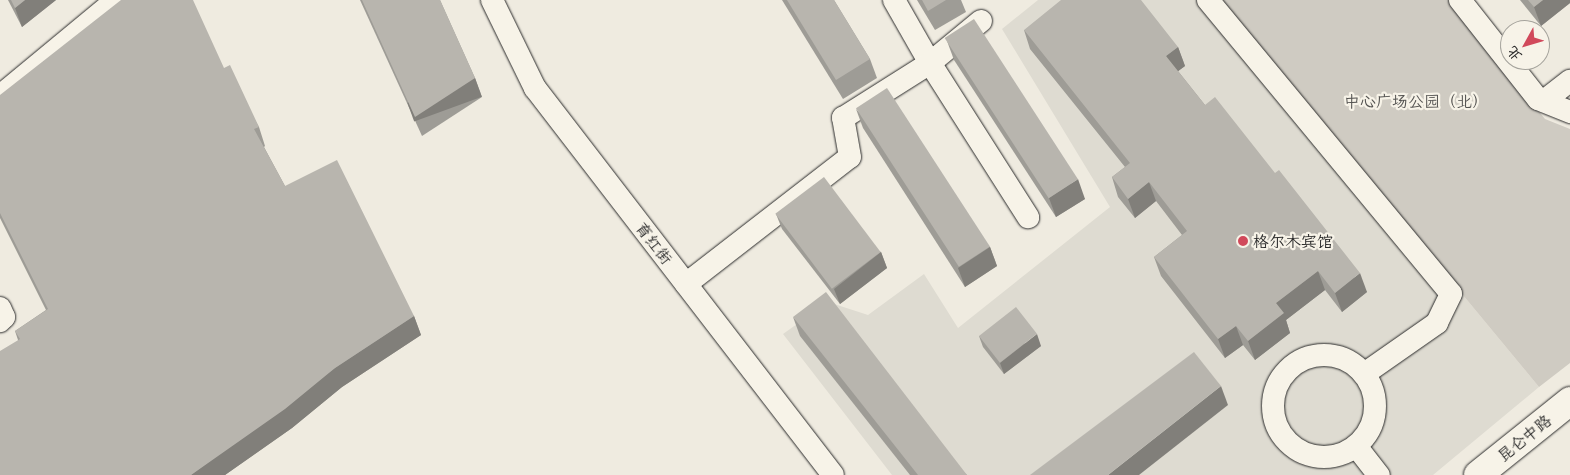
<!DOCTYPE html>
<html>
<head>
<meta charset="utf-8">
<style>
	body { margin:0 }
	#map { position:relative; width:1570px; height:475px; overflow:hidden; background:#efebe0; font-family:"Patrick Hand","LXGW WenKai TC",sans-serif }
	div>[style] { position:absolute }
	.built>* { inset:0; background:#dedbd1 }
	.green>* { inset:0; background:#cfcbc2 }
	.roads { filter:drop-shadow(0 0 1px #2b2b2b) drop-shadow(0 0 1px #2b2b2b) }
	.minor>* { height:22px; margin:-11px; padding:0 11px; transform-origin:11px; border-radius:11px; background:#f7f3e8 }
	.minor>.ring { margin:-11px; padding:0; box-sizing:content-box; background:none; border:22px solid #f7f3e8; border-radius:50% }
	.secondary>* { height:28px; margin:-14px; padding:0 14px; transform-origin:14px; border-radius:14px; background:#f7f3e8 }
	.wall>* { inset:0; background:#9e9c96 }
	.shaded-wall>* { inset:0; background:#817f7a; transform-origin:0 0 }
	.building>* { inset:0; background:#b8b5ae; transform-origin:0 0 }
	.dots>* { width:14px; height:14px; translate:-50% -50%; box-sizing:border-box; border:2px solid #f7f3e8; border-radius:50% }
	span { translate:-50% -50%; white-space:nowrap; text-align:center; line-height:1.15; -webkit-text-stroke:4.5px #f7f3e8; paint-order:stroke }
	.park-label { font-size:16px; color:#545351 }
	.poi-label { font-size:16px; color:#2b2b2b }
	.left { translate:0 -50%; text-align:left }
	.street-label { font-size:16px; color:#2b2b2b }
	.north { position:absolute; left:1500px; top:20px; width:50px; height:50px; box-sizing:border-box; background:#f7f3e8; border:1px solid #a5a39c; border-radius:50%; rotate:231deg; font-size:14px; font-weight:700; line-height:20px; text-align:center; color:#2b2b2b }
	.north::after { content:''; display:block; margin:auto; width:18px; height:22px; background:#d1495b; clip-path:polygon(50% 0,100% 100%,50% 72%,0 100%) }
</style>
</head>
<body>
<div id="map">
	<div class="built">
		<div style="clip-path:polygon(1038px 0,1219px 0,1539px 387px,1433px 475px,892px 475px,783px 334px,828px 302px,868px 315px,924px 274px,958px 328px,1110px 207px,1002px 29px)"></div>
	</div>
	<div class="green">
		<div style="clip-path:polygon(1219px 0,1448px 0,1545px 119px,1570px 129px,1570px 363px,1539px 387px)"></div>
	</div>
	<div class="roads">
		<div class="minor">
			<div style="left:492px;top:0;width:98px;rotate:64deg"></div>
			<div style="left:535px;top:88px;width:488px;rotate:52.4deg"></div>
			<div style="left:894px;top:0;width:73px;rotate:60.3deg"></div>
			<div style="left:930px;top:63px;width:183px;rotate:57.5deg"></div>
			<div style="left:1208px;top:0;width:381px;rotate:50.4deg"></div>
			<div style="left:1451px;top:294px;width:32px;rotate:116deg"></div>
			<div style="left:1437px;top:323px;width:89px;rotate:145.1deg"></div>
			<div style="left:1460px;top:0;width:126px;rotate:51.8deg"></div>
			<div style="left:1538px;top:99px;width:35px;rotate:22deg"></div>
			<div style="left:0;top:96px;width:151px;rotate:-39.6deg"></div>
			<div style="left:1544px;top:101px;width:33px;rotate:-38deg"></div>
			<div style="left:686px;top:284px;width:207px;rotate:-37.8deg"></div>
			<div style="left:850px;top:157px;width:40px;rotate:-100deg"></div>
			<div style="left:843px;top:118px;width:103px;rotate:-32.3deg"></div>
			<div style="left:930px;top:63px;width:66px;rotate:-39.5deg"></div>
			<div style="left:0;top:308px;width:10px;rotate:66deg"></div>
			<div style="left:4px;top:317px;width:6px;rotate:135deg"></div>
			<div class="ring" style="left:1273px;top:355px;width:80px;height:80px"></div>
			<div style="left:1356px;top:446px;width:37px;rotate:52deg"></div>
		</div>
		<div class="secondary">
			<div style="left:1478px;top:475px;width:118px;rotate:-38.8deg"></div>
		</div>
	</div>
	<div class="wall">
		<div style="clip-path:polygon(8px 0,56px 0,22px 27px)"></div>
		<div style="clip-path:polygon(360px 0,440px 0,475px 78px,482px 97px,422px 136px)"></div>
		<div style="clip-path:polygon(782px 0,834px 0,870px 59px,877px 78px,843px 99px)"></div>
		<div style="clip-path:polygon(917px 0,961px 0,966px 12px,935px 30px)"></div>
		<div style="clip-path:polygon(1520px 0,1570px 0,1570px 3px,1541px 26px)"></div>
		<div style="clip-path:polygon(1024px 30px,1178px 47px,1185px 66px,1178px 71px,1205px 105px,1367px 292px,1342px 312px,1325px 290px,1286px 320px,1290px 333px,1255px 360px,1243px 345px,1225px 358px,1161px 276px,1154px 257px,1182px 235px,1156px 201px,1135px 218px,1118px 197px,1112px 177px,1125px 167px,1030px 49px)"></div>
		<div style="clip-path:polygon(947px 41px,1085px 199px,1056px 217px,954px 60px)"></div>
		<div style="clip-path:polygon(224px 68px,259px 127px,265px 146px,264px 147px,285px 186px,414px 316px,421px 335px,342px 387px,292px 428px,225px 475px,0 475px,18px 340px,15px 331px,46px 310px,0 218px,0 95px)"></div>
		<div style="clip-path:polygon(856px 109px,990px 247px,997px 266px,965px 287px,863px 128px)"></div>
		<div style="clip-path:polygon(776px 214px,881px 252px,887px 268px,840px 304px,782px 229px)"></div>
		<div style="clip-path:polygon(793px 317px,967px 475px,910px 475px,800px 336px)"></div>
		<div style="clip-path:polygon(979px 336px,1041px 346px,1004px 374px,983px 347px)"></div>
	</div>
	<div class="shaded-wall">
		<div style="clip-path:polygon(25px 0,56px 0,22px 27px,15px 8px)"></div>
		<div style="clip-path:polygon(1543px 0,1570px 0,1570px 3px,1541px 26px,1534px 7px)"></div>
		<div style="clip-path:polygon(1178px 47px,1185px 66px,1173px 75px,1166px 56px)"></div>
		<div style="left:475px;top:78px;width:20px;height:72px;rotate:70deg"></div>
		<div style="clip-path:polygon(1078px 179px,1085px 199px,1056px 217px,1049px 198px)"></div>
		<div style="clip-path:polygon(1149px 182px,1156px 201px,1135px 218px,1128px 199px)"></div>
		<div style="clip-path:polygon(990px 247px,997px 266px,965px 287px,958px 268px)"></div>
		<div style="clip-path:polygon(881px 252px,887px 268px,840px 304px,834px 289px)"></div>
		<div style="clip-path:polygon(1318px 271px,1325px 290px,1286px 320px,1290px 333px,1255px 360px,1248px 341px,1276px 303px)"></div>
		<div style="clip-path:polygon(1360px 273px,1367px 292px,1342px 312px,1335px 293px)"></div>
		<div style="clip-path:polygon(414px 316px,421px 335px,342px 387px,292px 428px,225px 475px,191px 475px,335px 368px)"></div>
		<div style="clip-path:polygon(1236px 326px,1243px 345px,1225px 358px,1218px 339px)"></div>
		<div style="clip-path:polygon(1037px 334px,1041px 346px,1004px 374px,1000px 363px)"></div>
		<div style="clip-path:polygon(1221px 386px,1228px 405px,1139px 475px,1108px 475px)"></div>
	</div>
	<div class="building">
		<div style="clip-path:polygon(11px 0,25px 0,15px 8px)"></div>
		<div style="clip-path:polygon(121px 0,193px 0,224px 68px,230px 65px,259px 127px,254px 129px,285px 186px,337px 160px,414px 316px,335px 368px,285px 409px,191px 475px,0 475px,0 351px,20px 339px,15px 331px,48px 309px,0 213px,0 95px)"></div>
		<div style="clip-path:polygon(362px 0,440px 0,475px 78px,415px 117px)"></div>
		<div style="clip-path:polygon(787px 0,834px 0,870px 59px,836px 80px)"></div>
		<div style="clip-path:polygon(922px 0,946px 0,928px 11px)"></div>
		<div style="clip-path:polygon(1061px 0,1141px 0,1178px 47px,1166px 56px,1205px 105px,1215px 97px,1275px 173px,1279px 170px,1360px 273px,1335px 293px,1318px 271px,1276px 303px,1284px 313px,1248px 341px,1236px 326px,1218px 339px,1154px 257px,1187px 231px,1149px 182px,1128px 199px,1112px 177px,1130px 163px,1024px 30px)"></div>
		<div style="clip-path:polygon(1528px 0,1543px 0,1534px 7px)"></div>
		<div style="left:974px;top:19px;width:191px;height:35px;rotate:57deg"></div>
		<div style="left:887px;top:88px;width:189px;height:37px;rotate:57deg"></div>
		<div style="left:824px;top:177px;width:94px;height:61px;rotate:53deg"></div>
		<div style="clip-path:polygon(826px 292px,967px 475px,918px 475px,793px 317px)"></div>
		<div style="left:1016px;top:307px;width:34px;height:47px;rotate:52deg"></div>
		<div style="clip-path:polygon(1194px 352px,1221px 386px,1108px 475px,1030px 475px)"></div>
	</div>
	<div class="dots">
		<div style="left:1243px;top:241px;background:#d1495b"></div>
	</div>
	<div class="park-label">
		<span style="left:1416px;top:101px">中心广场公园（北）</span>
	</div>
	<div class="poi-label">
		<span class="left" style="left:1253px;top:241px">格尔木宾馆</span>
	</div>
	<div class="street-label">
		<span style="left:654px;top:243px;rotate:52deg">育红街</span>
		<span style="left:1524px;top:438px;rotate:-39deg">昆仑中路</span>
	</div>
	<div class="north">北</div>
</div>
</body>
</html>
